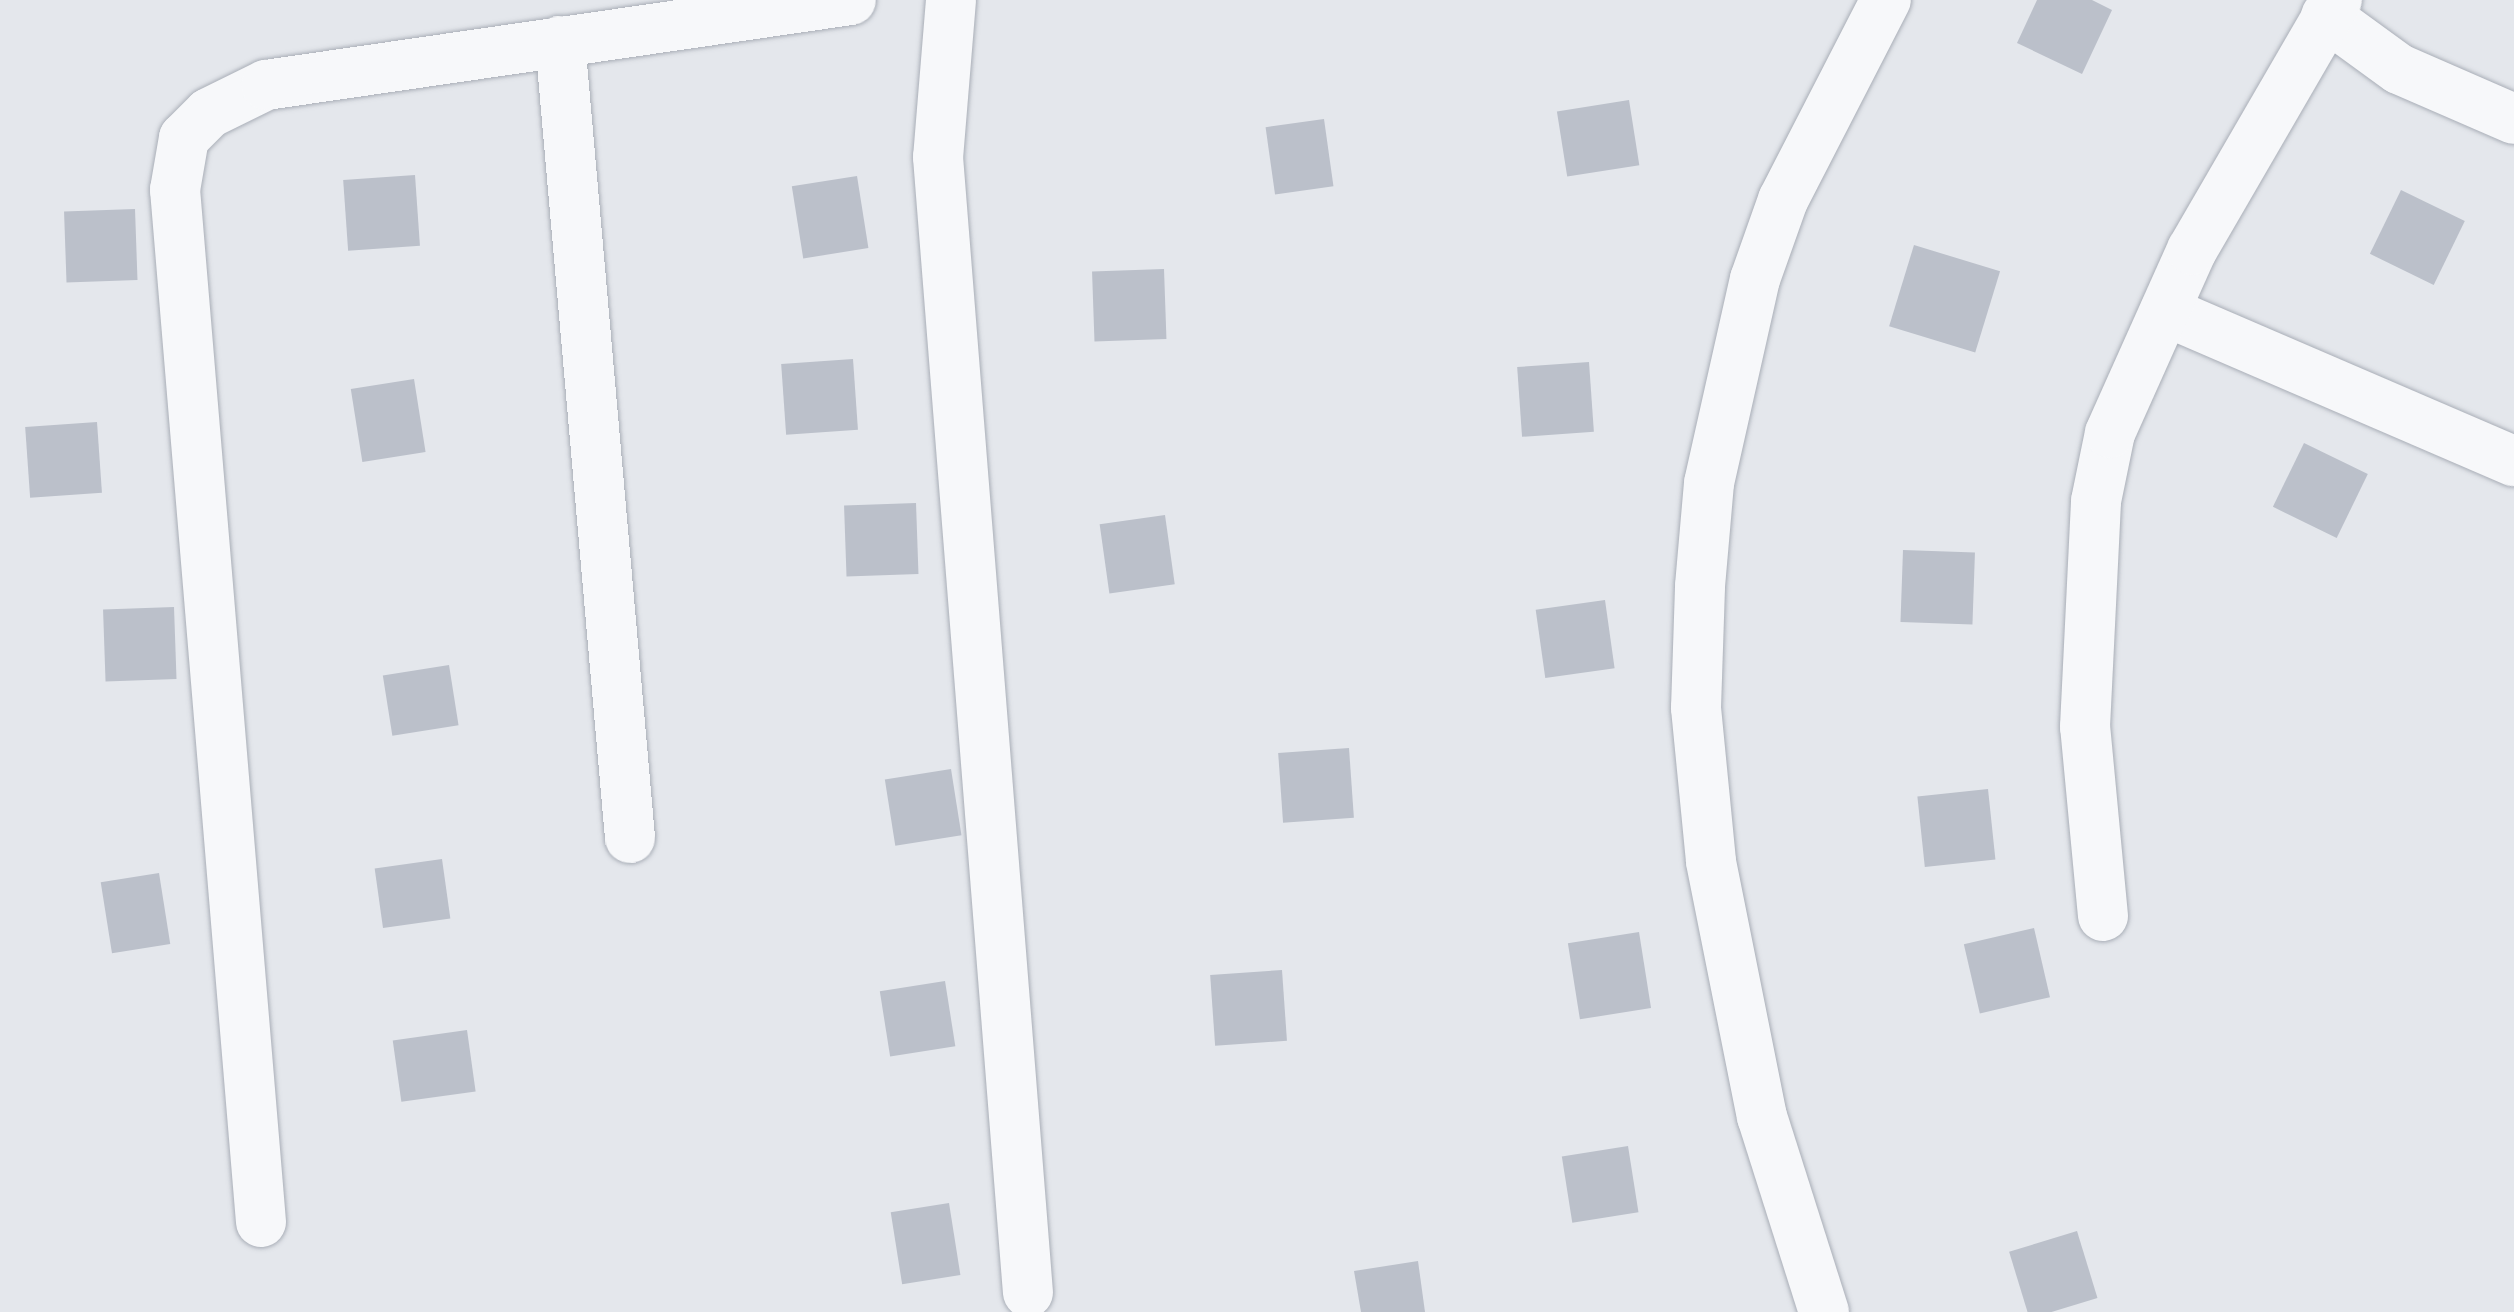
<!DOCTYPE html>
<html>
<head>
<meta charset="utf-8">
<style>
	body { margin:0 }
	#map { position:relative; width:2514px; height:1312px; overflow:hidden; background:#e4e7ec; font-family:"Source Sans 3",sans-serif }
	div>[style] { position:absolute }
	.building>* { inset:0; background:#bbc0ca; transform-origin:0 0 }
	.roads { filter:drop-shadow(0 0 2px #a9aeb7) drop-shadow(0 0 2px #a9aeb7) }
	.minor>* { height:50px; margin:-25px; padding:0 25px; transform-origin:25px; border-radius:25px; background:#f7f8fa }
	span { translate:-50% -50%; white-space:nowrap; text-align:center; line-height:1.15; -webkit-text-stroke:10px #f4f6f9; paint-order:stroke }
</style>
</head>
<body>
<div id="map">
	<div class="building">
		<div style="clip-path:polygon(2037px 0,2092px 0,2112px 10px,2082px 74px,2017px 43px)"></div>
		<div style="left:1629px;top:100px;width:66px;height:73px;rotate:81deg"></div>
		<div style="left:1324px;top:119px;width:68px;height:59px;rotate:82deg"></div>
		<div style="left:415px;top:175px;width:71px;height:72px;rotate:86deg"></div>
		<div style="left:857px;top:176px;width:73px;height:66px;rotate:81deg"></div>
		<div style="left:2401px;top:190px;width:71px;height:71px;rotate:26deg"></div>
		<div style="left:135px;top:209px;width:71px;height:71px;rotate:88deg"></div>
		<div style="left:1914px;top:245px;width:90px;height:85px;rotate:17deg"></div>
		<div style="left:1164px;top:269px;width:70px;height:72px;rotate:88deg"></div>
		<div style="left:853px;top:359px;width:71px;height:72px;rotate:86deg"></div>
		<div style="left:1589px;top:362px;width:70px;height:72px;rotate:86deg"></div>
		<div style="left:414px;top:379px;width:74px;height:64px;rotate:81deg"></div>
		<div style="left:97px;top:422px;width:71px;height:72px;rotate:86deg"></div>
		<div style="left:2304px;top:443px;width:71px;height:71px;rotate:26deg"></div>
		<div style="left:916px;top:503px;width:71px;height:72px;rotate:88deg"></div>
		<div style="left:1165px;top:515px;width:70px;height:66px;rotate:82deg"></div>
		<div style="left:1903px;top:550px;width:72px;height:72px;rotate:2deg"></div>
		<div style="left:1605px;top:600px;width:69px;height:70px;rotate:82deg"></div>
		<div style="left:174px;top:607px;width:72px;height:71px;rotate:88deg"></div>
		<div style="left:449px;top:665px;width:61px;height:67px;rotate:81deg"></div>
		<div style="left:1349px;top:748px;width:70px;height:71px;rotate:86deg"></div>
		<div style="left:951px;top:769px;width:67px;height:67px;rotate:81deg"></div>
		<div style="left:1988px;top:789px;width:71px;height:71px;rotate:84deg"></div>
		<div style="left:442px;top:859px;width:60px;height:68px;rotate:82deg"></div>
		<div style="left:159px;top:873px;width:72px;height:59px;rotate:81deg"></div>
		<div style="left:2034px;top:928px;width:71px;height:72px;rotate:77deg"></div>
		<div style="left:1639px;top:932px;width:77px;height:72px;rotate:81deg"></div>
		<div style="left:1282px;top:970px;width:71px;height:72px;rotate:86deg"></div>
		<div style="left:945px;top:981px;width:66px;height:66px;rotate:81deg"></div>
		<div style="left:467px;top:1030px;width:62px;height:75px;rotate:82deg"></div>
		<div style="left:1628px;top:1146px;width:67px;height:67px;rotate:81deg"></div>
		<div style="left:949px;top:1203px;width:73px;height:59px;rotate:81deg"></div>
		<div style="left:2077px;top:1231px;width:70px;height:71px;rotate:73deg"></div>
		<div style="clip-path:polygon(1418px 1261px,1425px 1312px,1361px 1312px,1354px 1271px)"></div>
	</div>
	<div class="roads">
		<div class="minor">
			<div style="left:951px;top:0;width:158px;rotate:94.7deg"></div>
			<div style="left:938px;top:157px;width:1139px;rotate:85.47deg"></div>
			<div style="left:2326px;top:16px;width:90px;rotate:36deg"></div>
			<div style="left:2399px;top:69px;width:125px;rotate:23.5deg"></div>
			<div style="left:560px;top:41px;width:800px;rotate:84.98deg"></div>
			<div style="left:2165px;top:311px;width:380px;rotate:23.3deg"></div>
			<div style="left:2103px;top:916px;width:190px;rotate:-95.4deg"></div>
			<div style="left:2085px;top:727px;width:226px;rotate:-87.2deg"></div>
			<div style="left:2096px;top:501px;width:69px;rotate:-78.4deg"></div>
			<div style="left:2110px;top:433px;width:201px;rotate:-65.9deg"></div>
			<div style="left:2192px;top:250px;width:289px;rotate:-59.9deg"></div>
			<div style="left:261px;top:1222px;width:1036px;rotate:-94.76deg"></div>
			<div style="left:175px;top:190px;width:53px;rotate:-80.2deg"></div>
			<div style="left:184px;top:138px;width:35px;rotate:-45deg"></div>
			<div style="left:209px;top:113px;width:64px;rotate:-26.2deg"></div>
			<div style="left:266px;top:85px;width:591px;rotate:-8.27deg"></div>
			<div style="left:1824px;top:1312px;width:205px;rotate:-107.6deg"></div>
			<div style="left:1762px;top:1117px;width:261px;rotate:-101.3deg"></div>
			<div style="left:1711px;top:861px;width:154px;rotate:-95.6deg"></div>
			<div style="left:1696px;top:708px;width:122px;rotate:-88.1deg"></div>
			<div style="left:1700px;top:586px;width:103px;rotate:-85deg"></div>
			<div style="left:1709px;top:483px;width:209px;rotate:-77.3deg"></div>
			<div style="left:1755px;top:279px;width:84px;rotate:-70.5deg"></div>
			<div style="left:1783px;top:200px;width:225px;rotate:-62.8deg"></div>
		</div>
	</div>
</div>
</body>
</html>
